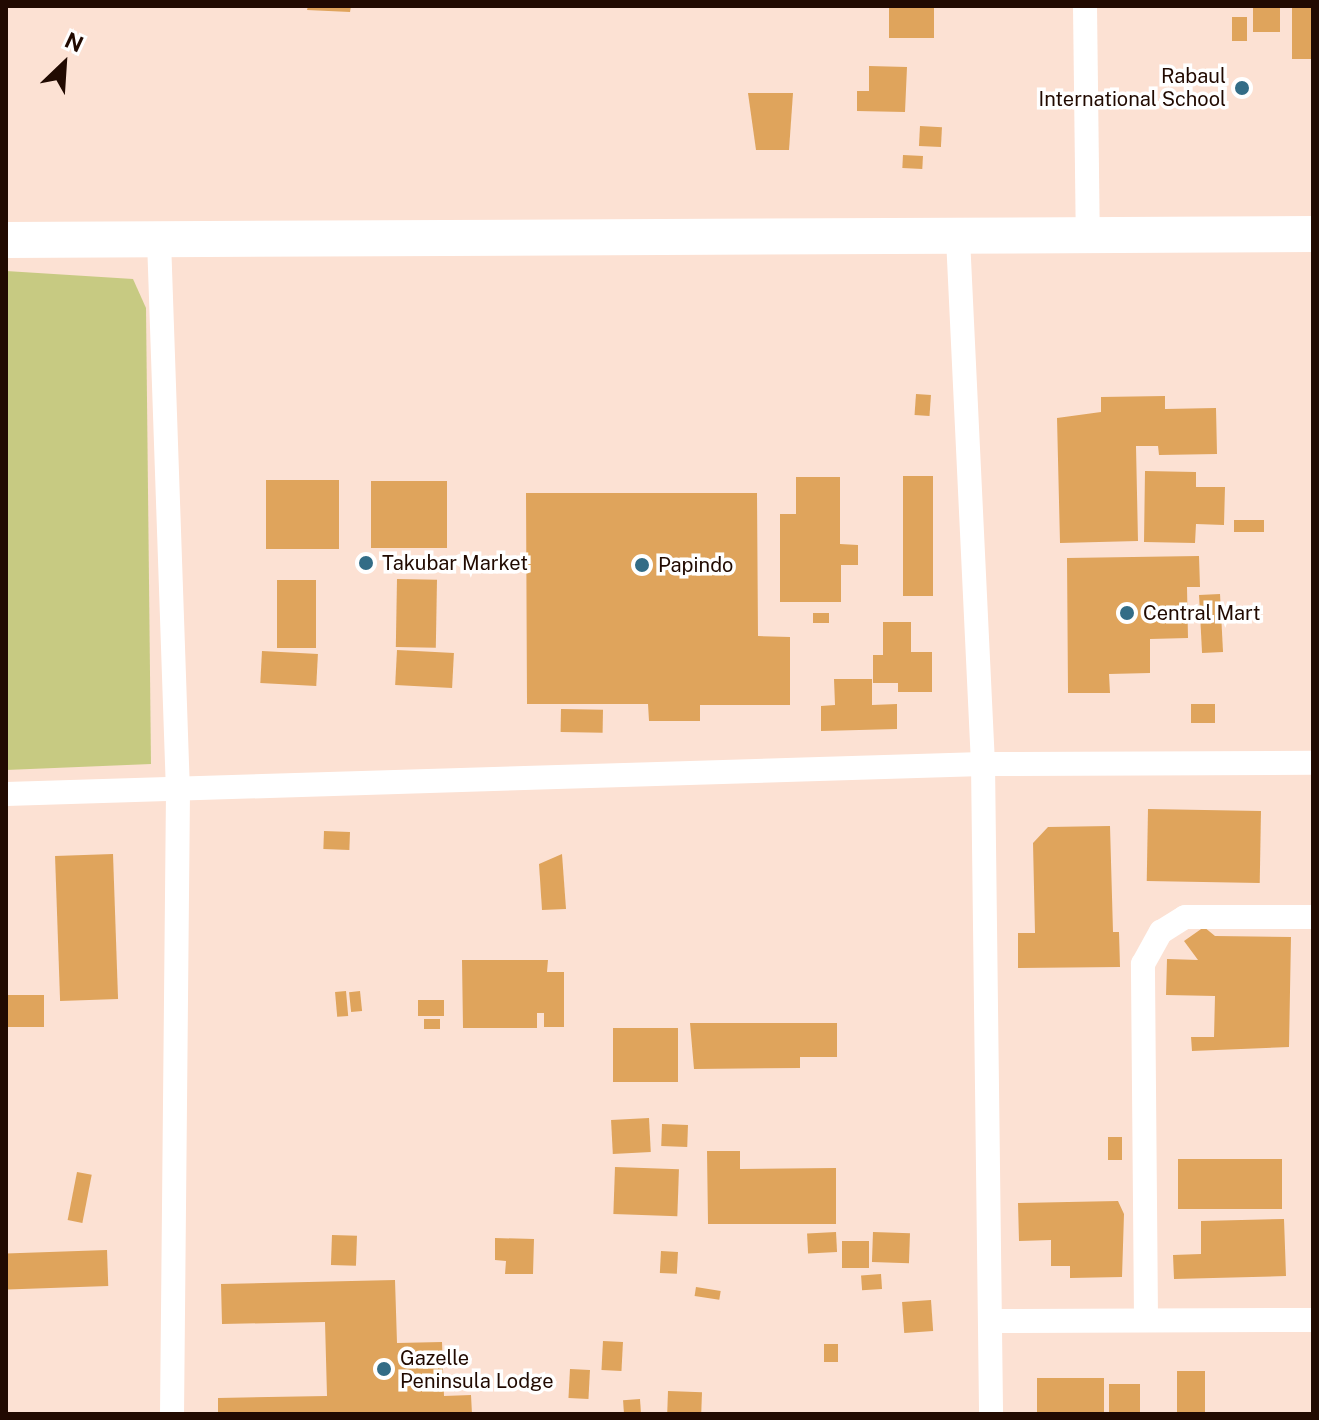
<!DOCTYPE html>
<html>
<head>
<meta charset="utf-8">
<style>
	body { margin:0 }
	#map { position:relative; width:1319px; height:1420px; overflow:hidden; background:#fce1d3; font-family:"Public Sans",sans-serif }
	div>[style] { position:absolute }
	.green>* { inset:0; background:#c7ca82 }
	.building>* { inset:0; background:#dfa45c; transform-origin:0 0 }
	.minor>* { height:24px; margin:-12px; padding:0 12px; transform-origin:12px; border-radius:12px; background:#fff }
	.primary>* { height:36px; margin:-18px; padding:0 18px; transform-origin:18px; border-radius:18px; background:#fff }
	.dots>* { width:22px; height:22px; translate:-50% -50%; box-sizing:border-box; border:4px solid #fff; border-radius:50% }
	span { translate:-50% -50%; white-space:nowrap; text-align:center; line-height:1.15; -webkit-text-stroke:7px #fff; paint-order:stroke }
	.poi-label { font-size:20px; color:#210a01 }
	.right { translate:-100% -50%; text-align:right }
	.left { translate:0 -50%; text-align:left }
	.frame { position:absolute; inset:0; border:8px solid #210a01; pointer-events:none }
	.north { position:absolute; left:24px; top:24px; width:80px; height:80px; -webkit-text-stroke:6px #fff; paint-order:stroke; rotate:25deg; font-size:22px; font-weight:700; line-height:32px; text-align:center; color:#210a01 }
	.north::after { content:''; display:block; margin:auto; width:28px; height:36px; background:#210a01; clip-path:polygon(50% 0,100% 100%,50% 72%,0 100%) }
</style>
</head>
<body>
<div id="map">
	<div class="green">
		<div style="clip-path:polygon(6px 271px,133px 279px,146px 308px,151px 764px,6px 770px)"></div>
	</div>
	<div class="building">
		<div style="clip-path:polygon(308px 6px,351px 6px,350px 12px,307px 10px)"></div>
		<div style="left:889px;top:6px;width:45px;height:32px"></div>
		<div style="left:1253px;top:6px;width:27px;height:26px"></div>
		<div style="left:1292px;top:6px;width:21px;height:53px"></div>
		<div style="left:1232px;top:17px;width:15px;height:24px"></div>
		<div style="clip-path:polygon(869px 66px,907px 67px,905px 112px,857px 111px,857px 91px,869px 91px)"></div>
		<div style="clip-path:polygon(748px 93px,793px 93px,789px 150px,756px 150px)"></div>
		<div style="left:920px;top:126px;width:22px;height:20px;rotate:3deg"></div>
		<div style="left:903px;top:155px;width:20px;height:13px;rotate:3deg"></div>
		<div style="left:916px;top:394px;width:15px;height:21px;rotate:4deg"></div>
		<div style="clip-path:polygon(1165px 396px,1165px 409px,1216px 408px,1217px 454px,1159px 455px,1158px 446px,1136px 446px,1138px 541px,1060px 543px,1057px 418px,1101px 412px,1101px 397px)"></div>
		<div style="clip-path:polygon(1145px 471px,1196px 472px,1196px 487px,1225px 487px,1224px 525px,1196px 524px,1195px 543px,1144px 542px)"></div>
		<div style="left:903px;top:476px;width:30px;height:120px"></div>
		<div style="clip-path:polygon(796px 477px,840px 477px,840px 544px,858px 545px,858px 565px,841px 565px,841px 602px,780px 602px,780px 514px,796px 514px)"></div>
		<div style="left:266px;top:480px;width:73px;height:69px"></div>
		<div style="left:371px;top:481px;width:76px;height:67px"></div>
		<div style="clip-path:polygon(526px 493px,757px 493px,758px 636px,790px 637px,790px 705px,700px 705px,700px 721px,649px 721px,648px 704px,527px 704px)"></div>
		<div style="left:1264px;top:520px;width:12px;height:30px;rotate:90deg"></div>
		<div style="clip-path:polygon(1199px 556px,1200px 587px,1187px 587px,1188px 638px,1150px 639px,1150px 673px,1109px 674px,1110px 693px,1068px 693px,1067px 558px)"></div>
		<div style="left:397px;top:579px;width:40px;height:68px;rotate:1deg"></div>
		<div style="left:277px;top:580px;width:39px;height:68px"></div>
		<div style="left:1220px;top:594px;width:58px;height:21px;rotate:87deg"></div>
		<div style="left:813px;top:613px;width:16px;height:10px"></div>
		<div style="clip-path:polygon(883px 622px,911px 622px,911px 652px,932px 652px,932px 692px,898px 692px,898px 683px,873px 683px,873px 655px,883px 655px)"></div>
		<div style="left:397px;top:650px;width:57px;height:35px;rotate:3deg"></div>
		<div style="left:262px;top:651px;width:56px;height:32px;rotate:3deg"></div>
		<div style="clip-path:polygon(834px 679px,872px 679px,872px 705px,897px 704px,897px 729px,821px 731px,821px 706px,835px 705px)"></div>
		<div style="left:1191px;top:704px;width:24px;height:19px"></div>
		<div style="left:561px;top:709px;width:42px;height:23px;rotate:1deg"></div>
		<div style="left:1148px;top:809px;width:113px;height:72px;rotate:1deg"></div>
		<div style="clip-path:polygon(1110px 826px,1113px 932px,1119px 932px,1120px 967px,1018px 968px,1018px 933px,1035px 933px,1033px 843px,1048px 827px)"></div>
		<div style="left:324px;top:831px;width:26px;height:18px;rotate:2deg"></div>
		<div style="left:113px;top:854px;width:145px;height:58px;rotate:88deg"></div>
		<div style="clip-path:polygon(562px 854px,566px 909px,542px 910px,539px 864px)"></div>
		<div style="clip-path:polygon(1204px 927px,1215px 936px,1291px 937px,1289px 1047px,1192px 1051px,1191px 1037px,1214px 1037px,1215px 996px,1166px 995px,1167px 959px,1198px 960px,1184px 941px)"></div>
		<div style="clip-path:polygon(462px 960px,548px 960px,547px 972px,564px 972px,564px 1027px,544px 1027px,544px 1013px,537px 1013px,537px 1028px,463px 1028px)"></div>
		<div style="left:346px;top:991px;width:25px;height:11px;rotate:85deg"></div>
		<div style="left:360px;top:991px;width:20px;height:11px;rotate:84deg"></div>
		<div style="left:6px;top:995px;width:38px;height:32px"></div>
		<div style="left:418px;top:1000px;width:26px;height:16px"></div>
		<div style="left:440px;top:1019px;width:10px;height:16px;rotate:90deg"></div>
		<div style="clip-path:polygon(690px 1023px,837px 1023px,837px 1057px,800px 1057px,800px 1068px,694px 1069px)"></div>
		<div style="left:613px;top:1028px;width:65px;height:54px"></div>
		<div style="left:649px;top:1118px;width:34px;height:38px;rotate:87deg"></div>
		<div style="left:662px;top:1124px;width:26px;height:22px;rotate:2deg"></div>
		<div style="left:1108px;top:1137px;width:14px;height:23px"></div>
		<div style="clip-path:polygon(707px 1151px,740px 1151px,740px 1169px,836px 1168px,836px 1224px,708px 1224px)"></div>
		<div style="left:1178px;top:1159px;width:104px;height:50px"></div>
		<div style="left:615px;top:1167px;width:64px;height:47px;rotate:2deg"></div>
		<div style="left:77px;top:1172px;width:15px;height:49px;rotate:11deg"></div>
		<div style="clip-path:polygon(1118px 1201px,1124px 1214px,1122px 1277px,1070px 1278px,1070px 1266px,1051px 1266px,1051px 1240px,1019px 1241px,1018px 1203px)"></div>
		<div style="clip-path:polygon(1284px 1219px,1286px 1276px,1174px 1279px,1173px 1255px,1201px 1254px,1201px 1221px)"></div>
		<div style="left:836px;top:1232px;width:20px;height:29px;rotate:87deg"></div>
		<div style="left:873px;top:1232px;width:37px;height:30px;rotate:2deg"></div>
		<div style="left:332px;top:1235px;width:25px;height:30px;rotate:2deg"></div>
		<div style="clip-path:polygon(495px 1238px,534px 1239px,533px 1274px,505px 1274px,506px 1261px,495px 1260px)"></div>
		<div style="left:842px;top:1241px;width:27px;height:27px"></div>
		<div style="left:107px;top:1250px;width:36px;height:101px;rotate:88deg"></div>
		<div style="left:661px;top:1251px;width:17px;height:22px;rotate:3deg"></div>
		<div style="left:881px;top:1274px;width:15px;height:20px;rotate:86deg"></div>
		<div style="clip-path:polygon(395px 1280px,397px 1343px,442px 1342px,444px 1396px,471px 1395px,472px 1414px,218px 1414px,218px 1398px,327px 1396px,325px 1322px,222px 1324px,221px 1284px)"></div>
		<div style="left:696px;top:1287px;width:25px;height:9px;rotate:9deg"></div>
		<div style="left:931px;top:1300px;width:31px;height:29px;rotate:86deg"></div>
		<div style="left:603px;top:1341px;width:20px;height:29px;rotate:3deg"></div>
		<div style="left:838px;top:1344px;width:18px;height:14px;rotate:90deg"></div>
		<div style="left:570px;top:1369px;width:20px;height:29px;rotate:3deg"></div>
		<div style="left:1177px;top:1371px;width:28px;height:43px"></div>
		<div style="left:1037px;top:1378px;width:67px;height:36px"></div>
		<div style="left:1109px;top:1384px;width:31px;height:30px"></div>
		<div style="left:668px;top:1391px;width:34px;height:23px;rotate:2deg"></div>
		<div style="left:640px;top:1399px;width:15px;height:17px;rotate:86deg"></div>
	</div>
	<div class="minor">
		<div style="left:1085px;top:6px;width:231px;rotate:89.3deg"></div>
		<div style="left:958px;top:238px;width:527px;rotate:87.28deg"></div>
		<div style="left:983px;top:764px;width:650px;rotate:89.29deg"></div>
		<div style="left:159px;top:240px;width:551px;rotate:88.03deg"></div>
		<div style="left:178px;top:791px;width:623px;rotate:90.55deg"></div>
		<div style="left:6px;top:794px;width:977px;rotate:-1.76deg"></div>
		<div style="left:983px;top:764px;width:330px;rotate:-0.2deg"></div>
		<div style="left:1146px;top:1318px;width:354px;rotate:-90.5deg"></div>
		<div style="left:1143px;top:964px;width:37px;rotate:-61deg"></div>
		<div style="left:1161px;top:932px;width:28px;rotate:-32deg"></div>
		<div style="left:1185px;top:917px;width:128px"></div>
		<div style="left:991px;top:1321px;width:322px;rotate:-0.2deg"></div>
	</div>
	<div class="primary">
		<div style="left:6px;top:240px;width:1307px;rotate:-0.26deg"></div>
	</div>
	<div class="dots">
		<div style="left:1242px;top:88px;background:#336c86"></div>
		<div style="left:366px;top:563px;background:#336c86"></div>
		<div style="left:642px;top:565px;background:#336c86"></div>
		<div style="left:1127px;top:613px;background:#336c86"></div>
		<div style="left:384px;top:1369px;background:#336c86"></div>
	</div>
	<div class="poi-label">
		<span class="right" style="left:1226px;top:88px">Rabaul<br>International School</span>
		<span class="left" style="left:382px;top:563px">Takubar Market</span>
		<span class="left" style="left:658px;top:565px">Papindo</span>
		<span class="left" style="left:1143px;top:613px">Central Mart</span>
		<span class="left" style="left:400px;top:1370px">Gazelle<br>Peninsula Lodge</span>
	</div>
	<div class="frame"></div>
	<div class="north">N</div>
</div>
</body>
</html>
